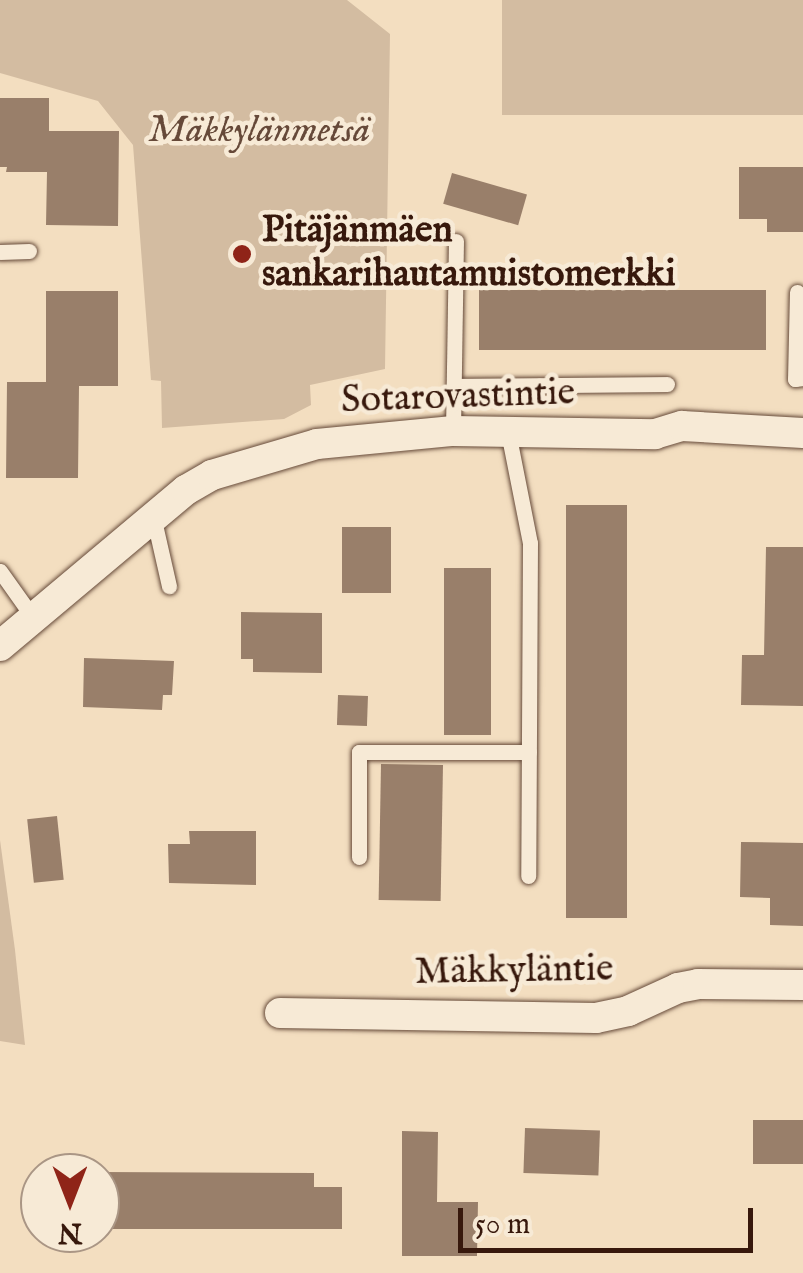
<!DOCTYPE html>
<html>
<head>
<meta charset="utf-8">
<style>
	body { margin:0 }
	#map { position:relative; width:803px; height:1273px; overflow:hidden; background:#f3dec0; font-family:"IM FELL English",serif }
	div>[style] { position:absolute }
	.green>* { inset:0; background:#d3bca1; transform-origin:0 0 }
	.building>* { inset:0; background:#997f6a; transform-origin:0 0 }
	.roads { filter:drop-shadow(0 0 2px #664a39) drop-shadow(0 0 2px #664a39) }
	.lane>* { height:15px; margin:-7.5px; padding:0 7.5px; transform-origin:7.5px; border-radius:7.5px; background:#f7ead6 }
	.street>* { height:30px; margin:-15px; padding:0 15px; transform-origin:15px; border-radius:15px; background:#f7ead6 }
	.dots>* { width:28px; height:28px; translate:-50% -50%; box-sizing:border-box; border:5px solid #f7ead6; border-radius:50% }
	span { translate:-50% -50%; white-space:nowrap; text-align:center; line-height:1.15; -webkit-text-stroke:9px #f7ead6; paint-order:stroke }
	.park-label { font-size:38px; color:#664939; font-style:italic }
	.poi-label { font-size:38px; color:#37180c; font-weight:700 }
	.left { translate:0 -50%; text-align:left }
	.street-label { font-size:38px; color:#37180c }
	.north { position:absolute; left:20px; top:1153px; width:100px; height:100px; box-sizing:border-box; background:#f7ead6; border:2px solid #aa9685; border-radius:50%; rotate:180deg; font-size:28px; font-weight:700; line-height:40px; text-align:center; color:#37180c }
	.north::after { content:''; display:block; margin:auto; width:35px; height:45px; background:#8f2418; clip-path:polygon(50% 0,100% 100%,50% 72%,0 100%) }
	.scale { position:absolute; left:458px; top:1208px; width:295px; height:45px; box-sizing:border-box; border:5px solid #37180c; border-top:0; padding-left:12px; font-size:30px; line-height:35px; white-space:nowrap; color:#37180c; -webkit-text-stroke:8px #f7ead6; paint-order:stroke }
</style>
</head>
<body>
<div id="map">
	<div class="green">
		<div style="clip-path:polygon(0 0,347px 0,390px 34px,385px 369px,310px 385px,311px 405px,284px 419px,162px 428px,161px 381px,151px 380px,133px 145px,98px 101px,0 73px)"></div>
		<div style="left:502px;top:0;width:301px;height:115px"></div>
		<div style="clip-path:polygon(0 840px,15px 950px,25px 1045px,0 1041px)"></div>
	</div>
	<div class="building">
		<div style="clip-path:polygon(0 98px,49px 98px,49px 131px,119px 131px,118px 226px,46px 225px,47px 172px,6px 172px,7px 167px,0 167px)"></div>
		<div style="clip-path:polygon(739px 167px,803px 167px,803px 232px,767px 232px,767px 219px,739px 219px)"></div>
		<div style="left:452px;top:173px;width:78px;height:32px;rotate:16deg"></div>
		<div style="left:479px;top:290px;width:287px;height:60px"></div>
		<div style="clip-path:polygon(46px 291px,118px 291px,118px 386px,79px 386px,78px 478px,6px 478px,7px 382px,46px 382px)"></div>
		<div style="left:566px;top:505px;width:61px;height:413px"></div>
		<div style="left:342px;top:527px;width:49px;height:66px"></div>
		<div style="clip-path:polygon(766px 547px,803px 547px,803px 706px,741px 705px,742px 655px,764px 655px)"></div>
		<div style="left:444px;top:568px;width:47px;height:167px"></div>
		<div style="clip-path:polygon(241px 612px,322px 613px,322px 673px,253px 672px,253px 659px,241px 659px)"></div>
		<div style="clip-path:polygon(84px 658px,174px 661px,172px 695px,163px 695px,162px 710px,83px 707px)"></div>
		<div style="left:338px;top:695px;width:30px;height:30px;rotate:2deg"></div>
		<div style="left:381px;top:764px;width:62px;height:136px;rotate:1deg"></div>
		<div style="left:57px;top:816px;width:64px;height:30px;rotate:84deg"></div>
		<div style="clip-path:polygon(189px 831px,256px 831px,256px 885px,169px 883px,168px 844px,190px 844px)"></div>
		<div style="clip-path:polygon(741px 842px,803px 843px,803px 926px,770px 925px,770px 898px,740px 897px)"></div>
		<div style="left:753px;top:1120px;width:50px;height:44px"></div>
		<div style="left:525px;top:1128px;width:75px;height:45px;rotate:2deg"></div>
		<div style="clip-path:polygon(402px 1131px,438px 1132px,437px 1202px,478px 1202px,477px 1256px,402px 1256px)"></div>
		<div style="clip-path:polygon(100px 1172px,314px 1173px,314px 1187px,342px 1187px,342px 1229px,100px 1229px)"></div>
	</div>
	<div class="roads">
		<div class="lane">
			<div style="left:0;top:252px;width:29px;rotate:-2deg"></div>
			<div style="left:797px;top:292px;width:87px;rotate:91.3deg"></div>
			<div style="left:795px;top:379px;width:8px;rotate:-7deg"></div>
			<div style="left:454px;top:386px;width:213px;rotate:-0.5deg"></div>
			<div style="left:453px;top:431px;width:190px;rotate:-89.1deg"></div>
			<div style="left:508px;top:432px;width:113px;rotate:78.8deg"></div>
			<div style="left:530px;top:543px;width:333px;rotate:90.3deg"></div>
			<div style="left:154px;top:520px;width:68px;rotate:77.2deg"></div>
			<div style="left:0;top:571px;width:55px;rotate:54.6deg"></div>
			<div style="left:359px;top:857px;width:105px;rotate:-90deg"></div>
			<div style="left:359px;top:752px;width:170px"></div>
		</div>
		<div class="street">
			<div style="left:0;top:646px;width:243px;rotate:-40deg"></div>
			<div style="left:186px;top:490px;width:30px;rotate:-30deg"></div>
			<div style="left:212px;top:475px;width:109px;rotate:-16.4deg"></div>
			<div style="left:317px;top:444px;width:137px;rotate:-5.5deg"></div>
			<div style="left:453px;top:431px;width:202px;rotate:0.9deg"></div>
			<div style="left:655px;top:434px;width:28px;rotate:-17deg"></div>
			<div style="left:682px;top:426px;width:121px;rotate:3.3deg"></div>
			<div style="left:280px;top:1013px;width:316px;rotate:0.9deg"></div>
			<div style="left:596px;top:1018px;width:33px;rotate:-12deg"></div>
			<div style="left:628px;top:1011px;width:55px;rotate:-24.7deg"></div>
			<div style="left:678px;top:988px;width:20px;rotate:-11deg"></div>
			<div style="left:698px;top:984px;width:105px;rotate:0.5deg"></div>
		</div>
	</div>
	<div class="dots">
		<div style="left:242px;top:254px;background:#8f2418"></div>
	</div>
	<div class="park-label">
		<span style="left:259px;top:132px">Mäkkylänmetsä</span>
	</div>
	<div class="poi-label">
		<span class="left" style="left:262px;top:254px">Pitäjänmäen<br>sankarihautamuistomerkki</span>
	</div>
	<div class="street-label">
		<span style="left:458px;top:398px;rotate:-2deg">Sotarovastintie</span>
		<span style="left:514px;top:972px;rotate:-1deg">Mäkkyläntie</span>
	</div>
	<div class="north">N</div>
	<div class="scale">50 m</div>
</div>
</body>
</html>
